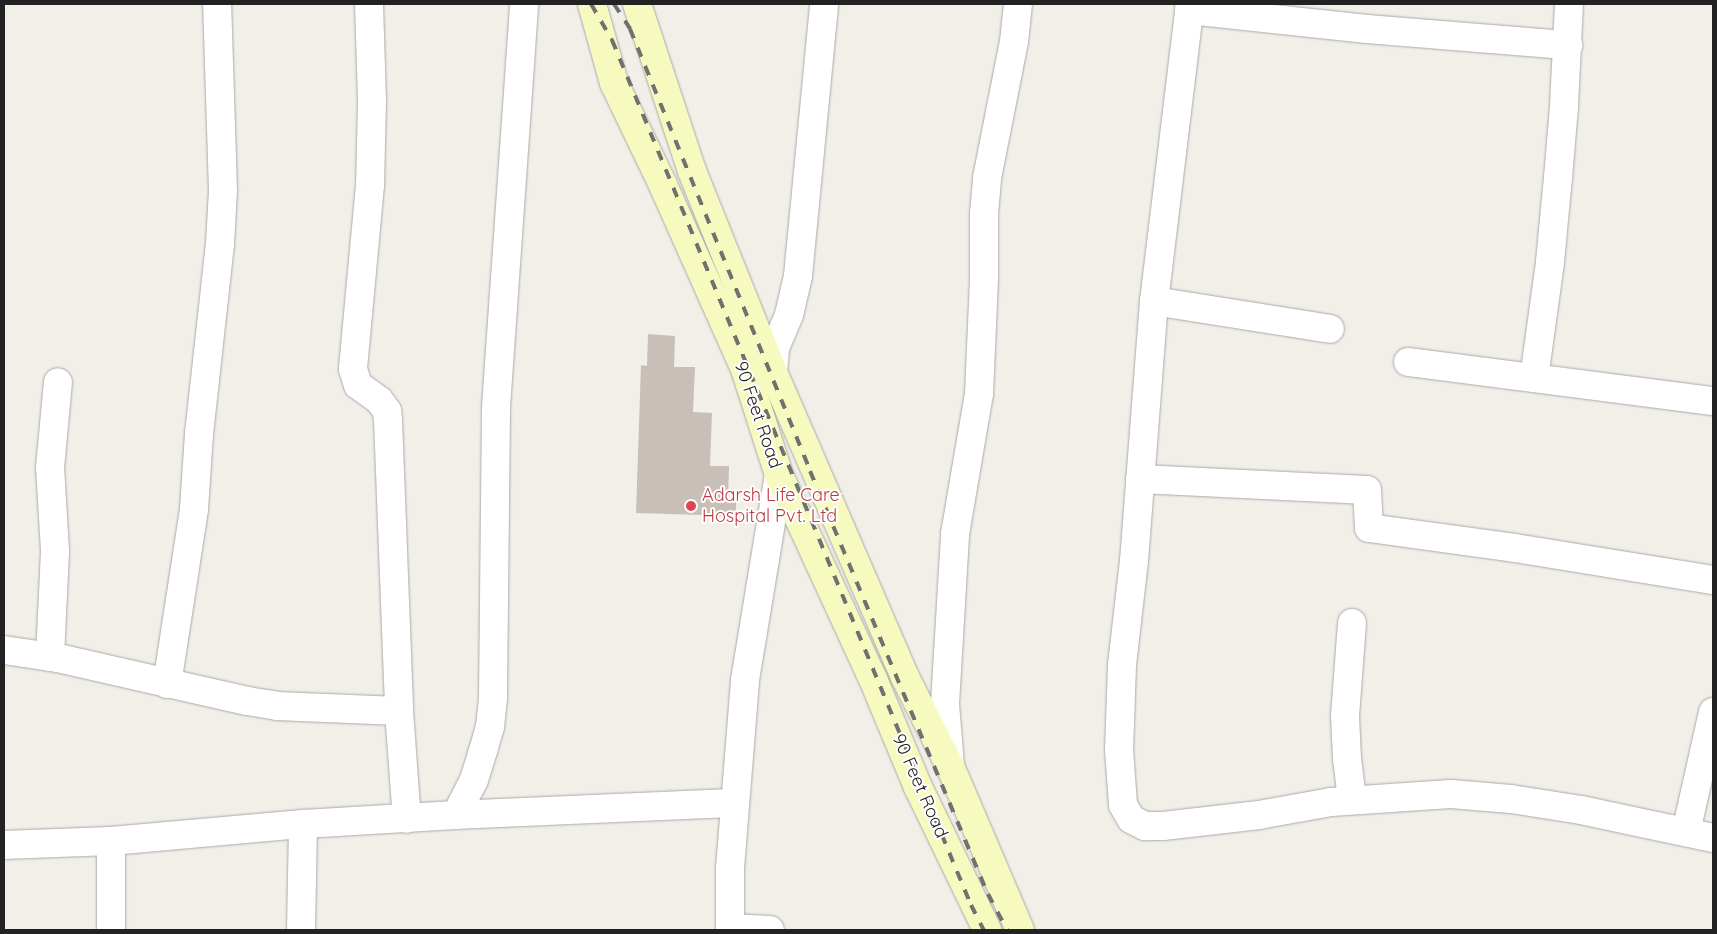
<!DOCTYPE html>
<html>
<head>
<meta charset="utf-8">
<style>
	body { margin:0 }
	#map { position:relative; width:1717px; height:934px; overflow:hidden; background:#f2efe9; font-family:Quicksand,sans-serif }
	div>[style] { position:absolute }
	.building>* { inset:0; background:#c7bfb8 }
	.roads { filter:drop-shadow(0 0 1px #a9a9a9) drop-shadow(0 0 1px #a9a9a9) }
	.minor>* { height:28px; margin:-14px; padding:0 14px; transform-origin:14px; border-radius:14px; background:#fff }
	.secondary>* { height:28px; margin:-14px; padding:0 14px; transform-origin:14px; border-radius:14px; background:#f7fabf }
	.rail>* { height:4px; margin-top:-2px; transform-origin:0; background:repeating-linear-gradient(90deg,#707070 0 10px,transparent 0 20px) }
	.dots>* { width:14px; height:14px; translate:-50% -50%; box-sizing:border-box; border:2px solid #fff; border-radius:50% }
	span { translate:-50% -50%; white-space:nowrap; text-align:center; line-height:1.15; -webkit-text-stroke:4px #fff; paint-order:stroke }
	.street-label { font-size:18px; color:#222 }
	.health-label { font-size:18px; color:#be3a42 }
	.left { translate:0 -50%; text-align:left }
	.frame { position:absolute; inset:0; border:5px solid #222; pointer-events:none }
</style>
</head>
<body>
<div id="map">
	<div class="building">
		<div style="clip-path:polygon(648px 334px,675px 336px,674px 367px,695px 367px,693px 412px,712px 413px,710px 466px,729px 466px,728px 498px,736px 498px,736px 516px,636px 513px,641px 365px,647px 366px)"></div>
	</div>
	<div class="roads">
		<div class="minor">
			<div style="left:369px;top:4px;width:96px;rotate:88.2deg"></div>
			<div style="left:372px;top:100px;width:85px;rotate:91.3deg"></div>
			<div style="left:370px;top:185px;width:185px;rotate:95.3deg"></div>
			<div style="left:353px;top:369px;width:17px;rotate:73deg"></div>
			<div style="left:358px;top:385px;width:26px;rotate:36deg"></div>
			<div style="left:379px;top:400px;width:14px;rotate:54deg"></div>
			<div style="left:387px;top:411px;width:9px;rotate:84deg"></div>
			<div style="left:388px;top:420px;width:291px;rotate:87.8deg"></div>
			<div style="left:399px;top:711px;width:108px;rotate:85.8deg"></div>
			<div style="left:1190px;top:4px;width:299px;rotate:96.9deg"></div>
			<div style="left:1154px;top:301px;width:261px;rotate:94.4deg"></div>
			<div style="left:1134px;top:561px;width:105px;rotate:96.6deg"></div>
			<div style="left:1122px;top:665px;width:84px;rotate:92deg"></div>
			<div style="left:1119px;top:749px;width:56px;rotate:85.9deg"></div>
			<div style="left:1123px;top:805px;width:16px;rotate:60deg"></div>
			<div style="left:1131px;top:819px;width:16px;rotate:27deg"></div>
			<div style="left:1145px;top:826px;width:18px"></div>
			<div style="left:1163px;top:826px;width:97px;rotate:-6.5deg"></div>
			<div style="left:1259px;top:815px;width:73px;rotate:-10.2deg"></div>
			<div style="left:1331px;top:802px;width:120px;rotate:-3.8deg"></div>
			<div style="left:1451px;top:794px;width:60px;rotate:4.8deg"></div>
			<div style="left:1511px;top:799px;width:71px;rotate:8.9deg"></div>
			<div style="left:1581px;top:810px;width:135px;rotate:12deg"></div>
			<div style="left:1189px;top:10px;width:179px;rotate:6.1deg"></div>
			<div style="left:1367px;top:29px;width:202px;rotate:4.6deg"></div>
			<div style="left:1154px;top:301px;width:178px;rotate:9deg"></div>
			<div style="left:1408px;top:362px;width:307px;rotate:7.3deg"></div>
			<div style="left:773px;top:372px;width:24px;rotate:-85deg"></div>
			<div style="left:775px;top:348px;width:36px;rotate:-67deg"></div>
			<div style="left:789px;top:315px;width:40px;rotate:-77deg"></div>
			<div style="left:798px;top:276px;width:273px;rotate:-84.5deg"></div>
			<div style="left:1534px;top:378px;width:117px;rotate:-82.1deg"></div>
			<div style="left:1550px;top:262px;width:84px;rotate:-84.6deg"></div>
			<div style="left:1558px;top:178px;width:72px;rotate:-85.2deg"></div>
			<div style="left:1564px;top:106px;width:102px;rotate:-87.2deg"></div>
			<div style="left:1140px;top:479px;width:227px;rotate:2.8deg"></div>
			<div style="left:1367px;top:490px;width:38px;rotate:87deg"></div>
			<div style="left:1369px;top:528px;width:147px;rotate:7.8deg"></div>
			<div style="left:1515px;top:548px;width:201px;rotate:9.2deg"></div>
			<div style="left:1352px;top:623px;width:93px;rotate:94.3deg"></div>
			<div style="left:1345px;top:716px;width:42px;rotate:87.3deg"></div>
			<div style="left:1347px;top:758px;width:42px;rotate:83.2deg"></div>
			<div style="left:4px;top:650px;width:55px;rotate:8.4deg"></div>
			<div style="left:58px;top:658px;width:194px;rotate:12.8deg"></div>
			<div style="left:247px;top:701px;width:30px;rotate:9deg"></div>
			<div style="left:277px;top:706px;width:122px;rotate:2.3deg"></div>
			<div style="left:50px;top:657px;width:106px;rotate:-87.3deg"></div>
			<div style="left:55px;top:551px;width:83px;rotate:-93.4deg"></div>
			<div style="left:50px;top:468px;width:86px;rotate:-84.7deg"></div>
			<div style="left:167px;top:684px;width:177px;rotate:-81.2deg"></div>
			<div style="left:194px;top:509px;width:75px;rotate:-86.2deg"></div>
			<div style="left:199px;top:434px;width:191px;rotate:-83.7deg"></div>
			<div style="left:220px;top:244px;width:53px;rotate:-86.8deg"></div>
			<div style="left:223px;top:191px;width:187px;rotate:-91.8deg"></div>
			<div style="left:950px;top:766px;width:62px;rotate:-94.6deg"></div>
			<div style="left:945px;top:704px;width:170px;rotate:-86.6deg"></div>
			<div style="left:955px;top:534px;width:142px;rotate:-80.3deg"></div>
			<div style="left:979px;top:394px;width:114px;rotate:-87.5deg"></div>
			<div style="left:984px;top:280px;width:66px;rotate:-90deg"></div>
			<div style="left:984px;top:214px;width:36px;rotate:-85deg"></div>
			<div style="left:987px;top:178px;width:139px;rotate:-78.8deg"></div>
			<div style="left:1014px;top:42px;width:38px;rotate:-84deg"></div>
			<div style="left:456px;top:815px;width:39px;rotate:-63deg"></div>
			<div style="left:474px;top:780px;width:30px;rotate:-73deg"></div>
			<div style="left:483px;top:751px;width:25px;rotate:-74deg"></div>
			<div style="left:490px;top:727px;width:31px;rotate:-84deg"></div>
			<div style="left:493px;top:696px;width:289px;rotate:-89.4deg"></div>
			<div style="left:496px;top:407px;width:404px;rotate:-86deg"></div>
			<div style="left:1686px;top:832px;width:123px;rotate:-77.3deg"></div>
			<div style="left:111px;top:841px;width:89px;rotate:90deg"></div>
			<div style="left:4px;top:845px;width:107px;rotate:-2.1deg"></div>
			<div style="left:111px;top:841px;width:193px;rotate:-5.1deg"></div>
			<div style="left:303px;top:824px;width:153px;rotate:-3.4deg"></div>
			<div style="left:456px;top:815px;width:279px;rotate:-2.5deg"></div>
			<div style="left:730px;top:928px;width:40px;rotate:2.9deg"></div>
			<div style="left:301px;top:930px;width:106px;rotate:-88.9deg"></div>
			<div style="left:730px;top:930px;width:62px;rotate:-90deg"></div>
			<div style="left:730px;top:868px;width:189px;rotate:-85.4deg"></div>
			<div style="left:745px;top:680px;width:208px;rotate:-80.6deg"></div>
		</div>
		<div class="secondary">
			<div style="left:592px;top:4px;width:82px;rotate:74.4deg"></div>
			<div style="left:614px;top:83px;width:113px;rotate:64.3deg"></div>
			<div style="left:663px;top:185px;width:201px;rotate:66deg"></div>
			<div style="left:745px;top:369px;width:111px;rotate:72.2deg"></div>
			<div style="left:779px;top:475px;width:225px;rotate:65.3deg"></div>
			<div style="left:873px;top:679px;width:117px;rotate:67.4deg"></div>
			<div style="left:918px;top:787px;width:159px;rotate:64.2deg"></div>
			<div style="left:637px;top:4px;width:176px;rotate:71.8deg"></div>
			<div style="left:692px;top:171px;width:217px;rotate:68.1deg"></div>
			<div style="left:773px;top:372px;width:332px;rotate:66.6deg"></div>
			<div style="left:905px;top:677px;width:100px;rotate:63.2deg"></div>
			<div style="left:950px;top:766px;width:178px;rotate:66.9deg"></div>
		</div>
	</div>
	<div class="rail">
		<div style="left:591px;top:4px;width:42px;rotate:59.7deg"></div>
		<div style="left:612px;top:40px;width:937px;rotate:67.46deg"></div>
		<div style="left:971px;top:905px;width:28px;rotate:63deg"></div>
		<div style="left:614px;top:4px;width:30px;rotate:57deg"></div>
		<div style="left:630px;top:29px;width:477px;rotate:67.8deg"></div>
		<div style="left:810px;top:471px;width:459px;rotate:67.2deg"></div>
		<div style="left:988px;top:894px;width:41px;rotate:62.2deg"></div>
	</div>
	<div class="dots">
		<div style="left:691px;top:506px;background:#e0444e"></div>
	</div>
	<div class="street-label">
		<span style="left:758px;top:415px;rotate:71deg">90 Feet Road</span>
		<span style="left:920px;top:786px;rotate:66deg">90 Feet Road</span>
	</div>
	<div class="health-label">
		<span class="left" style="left:702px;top:506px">Adarsh Life Care<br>Hospital Pvt. Ltd</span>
	</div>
	<div class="frame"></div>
</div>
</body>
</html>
